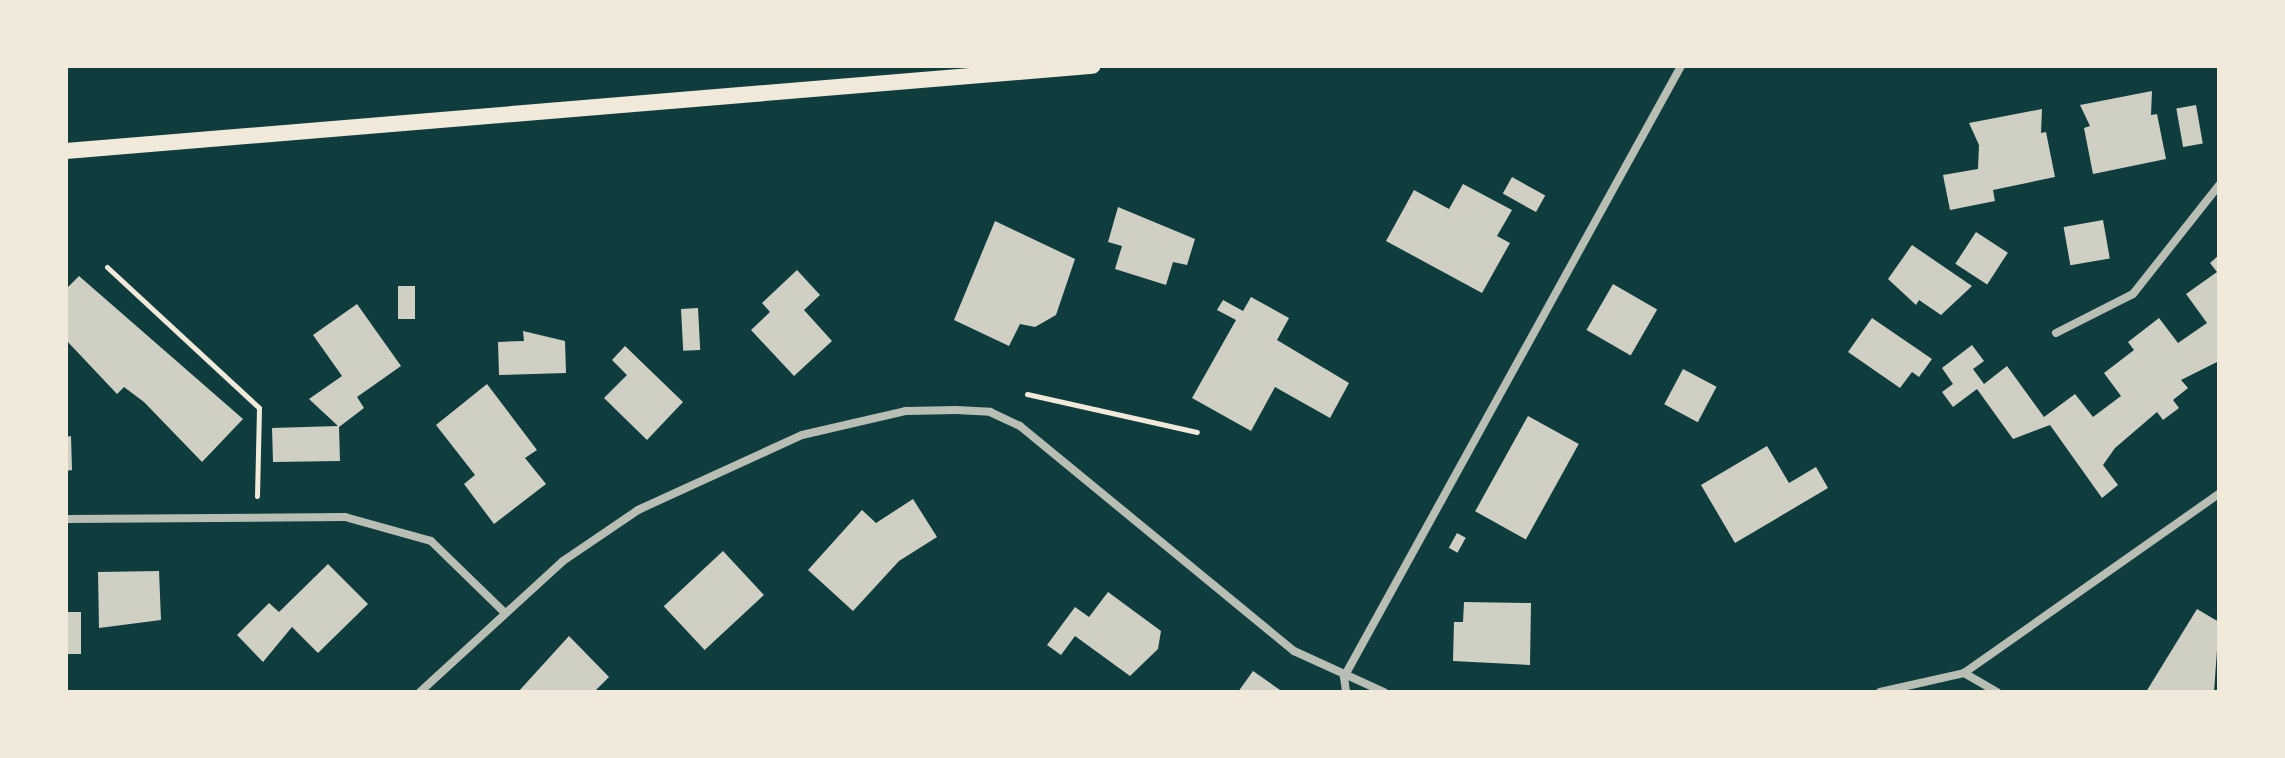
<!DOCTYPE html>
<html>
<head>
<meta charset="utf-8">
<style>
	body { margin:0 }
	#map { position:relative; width:2285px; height:758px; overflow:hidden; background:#0f3d3e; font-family:"Nunito Sans",sans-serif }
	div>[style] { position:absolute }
	.building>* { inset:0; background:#cfcfc3; transform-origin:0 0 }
	.path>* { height:5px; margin:-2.5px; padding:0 2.5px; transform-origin:2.5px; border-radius:2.5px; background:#f1e9da }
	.minor>* { height:8px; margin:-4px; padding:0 4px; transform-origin:4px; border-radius:4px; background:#b8beb3 }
	.secondary>* { height:16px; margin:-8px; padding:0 8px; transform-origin:8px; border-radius:8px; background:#f1e9da }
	span { translate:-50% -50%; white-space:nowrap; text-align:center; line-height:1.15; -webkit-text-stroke:6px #f1e9da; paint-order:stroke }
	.frame { position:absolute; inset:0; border:68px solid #f1e9da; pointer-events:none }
</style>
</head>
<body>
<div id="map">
	<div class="building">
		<div style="clip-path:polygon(2152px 91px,2151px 115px,2157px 114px,2166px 159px,2093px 174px,2084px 128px,2090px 126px,2080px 105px)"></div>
		<div style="left:2196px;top:105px;width:39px;height:20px;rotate:80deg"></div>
		<div style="clip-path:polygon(2042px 109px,2041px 133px,2046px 132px,2055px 177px,1993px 190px,1995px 201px,1950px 210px,1943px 175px,1978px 169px,1979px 145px,1969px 123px)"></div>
		<div style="left:1512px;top:177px;width:38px;height:19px;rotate:29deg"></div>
		<div style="clip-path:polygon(1463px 184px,1512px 210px,1497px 236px,1510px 243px,1482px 293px,1386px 241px,1414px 190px,1449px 209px)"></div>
		<div style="clip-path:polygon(1118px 207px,1195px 239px,1187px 265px,1173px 262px,1166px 285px,1115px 269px,1122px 246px,1108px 242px)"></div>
		<div style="left:2103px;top:220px;width:39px;height:40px;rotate:80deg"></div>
		<div style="clip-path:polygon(995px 221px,1075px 259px,1056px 315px,1035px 327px,1020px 324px,1009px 346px,954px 320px)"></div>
		<div style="left:1976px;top:232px;width:38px;height:38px;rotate:33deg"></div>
		<div style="clip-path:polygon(1912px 245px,1972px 286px,1941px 315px,1919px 300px,1916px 305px,1888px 279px)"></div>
		<div style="clip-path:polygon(2219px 255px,2219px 361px,2181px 380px,2188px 388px,2173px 400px,2179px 408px,2163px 420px,2157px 412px,2115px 448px,2103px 465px,2118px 485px,2102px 498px,2050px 425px,2013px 439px,1977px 389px,1953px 407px,1942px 392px,1953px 384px,1942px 368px,1972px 345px,1984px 361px,1973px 369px,1984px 384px,2007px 366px,2044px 417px,2075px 394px,2093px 417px,2121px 396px,2104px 373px,2134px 350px,2128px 342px,2159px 318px,2178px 343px,2207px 323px,2186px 294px,2217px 272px,2210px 263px)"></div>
		<div style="clip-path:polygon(797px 270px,820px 295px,804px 310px,832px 341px,794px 376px,751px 330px,770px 312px,762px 303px)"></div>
		<div style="clip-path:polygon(79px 276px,243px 419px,202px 462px,144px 402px,124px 387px,117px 394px,66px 340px,66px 289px)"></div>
		<div style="left:1613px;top:284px;width:51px;height:53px;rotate:30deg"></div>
		<div style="left:398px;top:286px;width:17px;height:33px"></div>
		<div style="clip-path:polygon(1251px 297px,1289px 318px,1277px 340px,1349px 383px,1330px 418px,1275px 387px,1251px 431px,1192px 398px,1236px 320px,1217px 310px,1223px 300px,1243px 311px)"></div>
		<div style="clip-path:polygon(357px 304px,401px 366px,357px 397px,364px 408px,339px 427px,340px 461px,273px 462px,272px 428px,338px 426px,309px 399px,342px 376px,313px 335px)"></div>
		<div style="left:698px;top:308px;width:42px;height:17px;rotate:87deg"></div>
		<div style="clip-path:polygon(1872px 318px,1932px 359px,1919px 377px,1912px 372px,1900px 388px,1848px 352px)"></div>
		<div style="clip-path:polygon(523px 331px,565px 341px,566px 373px,499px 375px,498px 342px,524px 341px)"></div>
		<div style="clip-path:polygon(625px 346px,683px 402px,647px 440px,604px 398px,627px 375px,612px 360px)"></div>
		<div style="left:1683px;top:369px;width:38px;height:40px;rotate:28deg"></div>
		<div style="clip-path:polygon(487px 384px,537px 450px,525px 458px,546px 484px,494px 524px,464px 484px,475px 475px,436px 425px)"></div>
		<div style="left:1528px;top:416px;width:58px;height:109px;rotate:29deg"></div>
		<div style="clip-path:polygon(71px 436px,72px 470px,66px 471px,66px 437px)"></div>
		<div style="clip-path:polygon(1767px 446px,1789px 483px,1816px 467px,1828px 488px,1735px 543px,1701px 485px)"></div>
		<div style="clip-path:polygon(913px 499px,937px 537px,899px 561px,853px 611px,808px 570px,862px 510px,876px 523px)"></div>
		<div style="left:1457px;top:533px;width:10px;height:17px;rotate:29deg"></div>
		<div style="left:723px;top:551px;width:60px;height:81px;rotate:47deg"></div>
		<div style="clip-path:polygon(328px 564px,368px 604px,318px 653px,292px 627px,263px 662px,237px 635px,269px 603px,279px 612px)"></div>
		<div style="clip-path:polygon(159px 571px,161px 620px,99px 628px,98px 572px)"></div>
		<div style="clip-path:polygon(1108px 592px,1161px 631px,1158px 649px,1130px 676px,1075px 636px,1061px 655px,1047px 645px,1075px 607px,1089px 617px)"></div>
		<div style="clip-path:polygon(1464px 602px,1531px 603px,1530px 665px,1453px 661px,1454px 622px,1463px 622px)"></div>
		<div style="clip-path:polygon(2197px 609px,2219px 622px,2214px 692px,2146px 692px)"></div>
		<div style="left:66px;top:612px;width:15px;height:42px"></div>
		<div style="clip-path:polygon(569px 636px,609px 677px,594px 692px,518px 692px)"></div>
		<div style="clip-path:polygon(1253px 671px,1283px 692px,1238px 692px)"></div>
	</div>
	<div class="path">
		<div style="left:107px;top:267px;width:207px;rotate:42.8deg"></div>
		<div style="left:259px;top:408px;width:88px;rotate:91.3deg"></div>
		<div style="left:1027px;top:394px;width:174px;rotate:12.6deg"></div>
	</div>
	<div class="minor">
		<div style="left:2056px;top:333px;width:86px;rotate:-26.9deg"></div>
		<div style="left:2133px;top:294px;width:139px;rotate:-51.7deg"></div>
		<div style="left:66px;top:519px;width:279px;rotate:-0.4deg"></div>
		<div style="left:345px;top:517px;width:89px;rotate:15.6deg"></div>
		<div style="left:431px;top:541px;width:102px;rotate:44.2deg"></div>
		<div style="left:1964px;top:673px;width:38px;rotate:30deg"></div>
		<div style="left:1344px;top:677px;width:698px;rotate:-61.12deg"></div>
		<div style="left:1344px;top:677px;width:15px;rotate:82deg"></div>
		<div style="left:420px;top:692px;width:194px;rotate:-42.5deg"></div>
		<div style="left:563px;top:561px;width:91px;rotate:-34.2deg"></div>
		<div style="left:638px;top:510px;width:180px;rotate:-24.6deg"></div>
		<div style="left:802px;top:435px;width:107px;rotate:-13deg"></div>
		<div style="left:906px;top:411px;width:50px;rotate:-1.1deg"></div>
		<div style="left:956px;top:410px;width:34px;rotate:3deg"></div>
		<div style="left:990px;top:412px;width:33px;rotate:25deg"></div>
		<div style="left:1020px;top:426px;width:355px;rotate:39.4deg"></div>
		<div style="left:1294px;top:651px;width:99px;rotate:24.5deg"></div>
		<div style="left:1880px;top:692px;width:86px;rotate:-12.7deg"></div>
		<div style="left:1964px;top:673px;width:312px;rotate:-35.1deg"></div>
	</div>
	<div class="secondary">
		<div style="left:66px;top:151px;width:1030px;rotate:-4.74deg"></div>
	</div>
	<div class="frame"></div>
</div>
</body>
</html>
